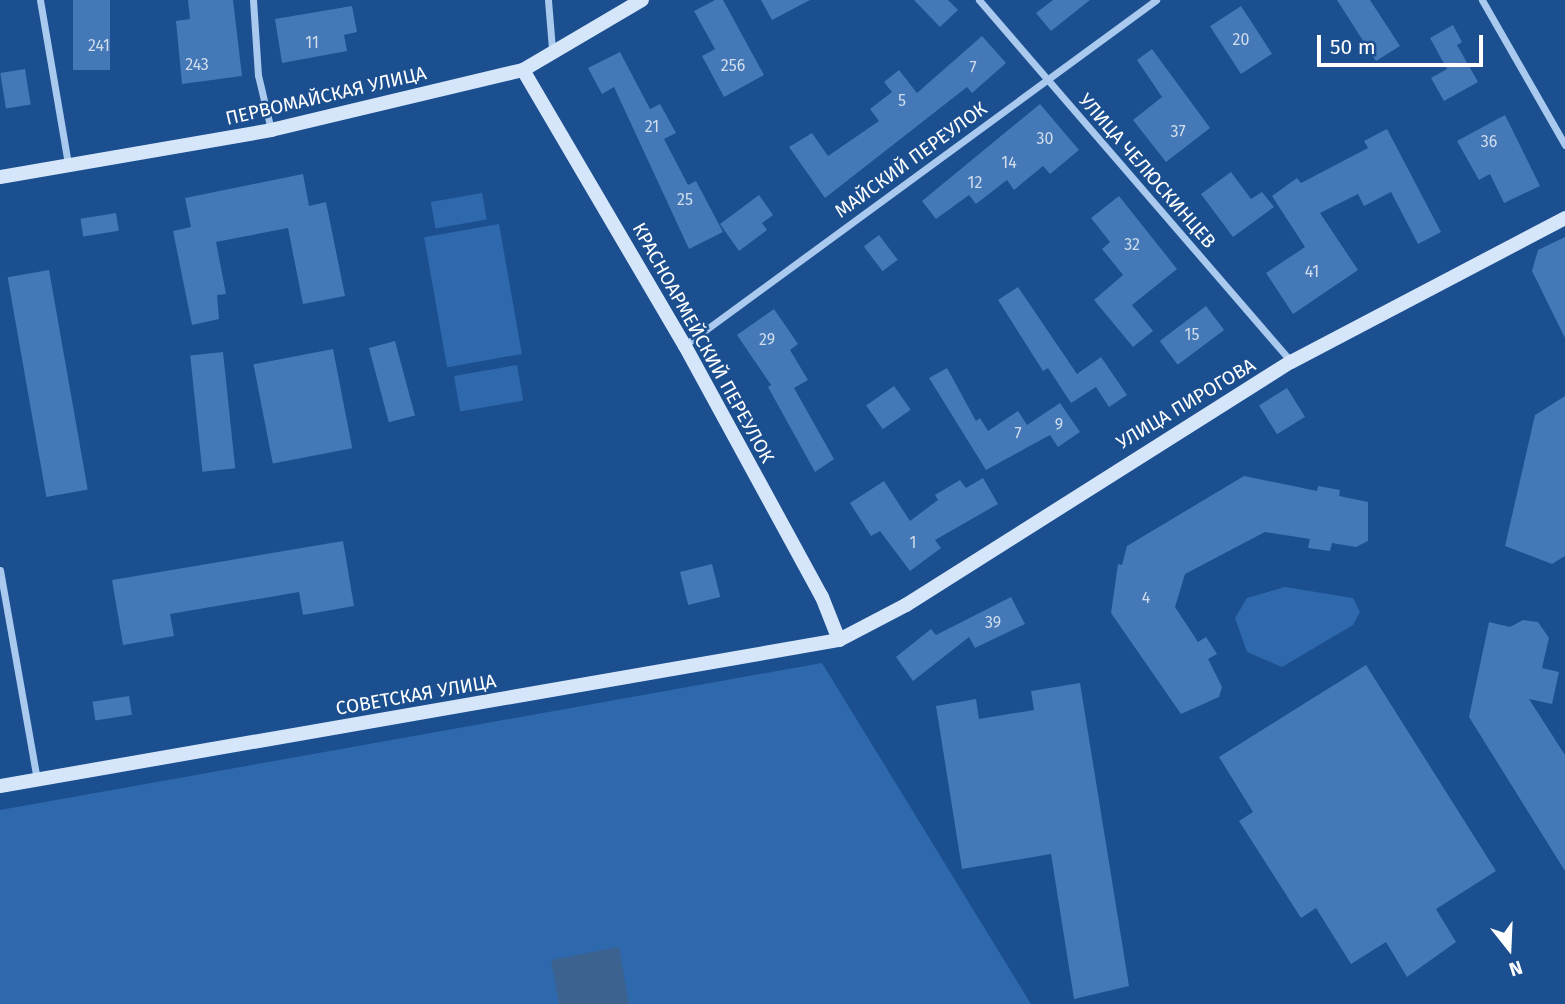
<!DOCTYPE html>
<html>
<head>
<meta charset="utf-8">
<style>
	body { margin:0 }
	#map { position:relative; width:1565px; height:1004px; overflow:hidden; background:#1b4f8f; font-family:"Fira Sans",sans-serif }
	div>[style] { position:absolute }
	.green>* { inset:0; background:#2e69ad; transform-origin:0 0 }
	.water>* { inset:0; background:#3c6290 }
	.building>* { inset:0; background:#4478b7; transform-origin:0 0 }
	.street>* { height:7px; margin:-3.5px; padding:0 3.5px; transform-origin:3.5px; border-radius:3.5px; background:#a9c9ee }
	.secondary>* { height:14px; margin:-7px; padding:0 7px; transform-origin:7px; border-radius:7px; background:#d6e6fa }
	span { translate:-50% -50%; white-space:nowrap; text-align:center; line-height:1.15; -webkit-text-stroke:5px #1b4f8f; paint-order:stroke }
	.number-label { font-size:16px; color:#d0dded }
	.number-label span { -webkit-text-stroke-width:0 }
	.street-label { font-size:19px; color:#fff }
	.north { position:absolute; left:1474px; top:913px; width:70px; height:70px; -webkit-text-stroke:5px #1b4f8f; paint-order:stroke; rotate:162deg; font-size:19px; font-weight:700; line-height:28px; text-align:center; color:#fff }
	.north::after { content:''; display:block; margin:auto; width:24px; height:32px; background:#fff; clip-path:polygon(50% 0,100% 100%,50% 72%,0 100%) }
	.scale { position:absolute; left:1317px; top:35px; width:166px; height:32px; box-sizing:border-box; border:4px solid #fff; border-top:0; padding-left:9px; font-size:21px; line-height:24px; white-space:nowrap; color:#fff; -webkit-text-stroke:5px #1b4f8f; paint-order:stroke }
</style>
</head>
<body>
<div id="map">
	<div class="green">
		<div style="left:482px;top:193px;width:27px;height:52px;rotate:80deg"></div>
		<div style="left:499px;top:224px;width:132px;height:76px;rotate:80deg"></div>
		<div style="left:517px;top:365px;width:36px;height:64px;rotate:80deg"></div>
		<div style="clip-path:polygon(1285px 587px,1353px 598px,1360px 612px,1353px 625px,1282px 667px,1247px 652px,1235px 618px,1247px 598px)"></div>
		<div style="clip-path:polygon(822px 663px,1031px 1004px,0 1004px,0 810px)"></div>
	</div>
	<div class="water">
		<div style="clip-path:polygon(619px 947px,629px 1004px,559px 1004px,551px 960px)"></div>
	</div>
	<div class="building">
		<div style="left:73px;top:0;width:37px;height:70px"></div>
		<div style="clip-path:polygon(188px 0,233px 0,242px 76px,182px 84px,176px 21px,190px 19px)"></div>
		<div style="clip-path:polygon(715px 0,723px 0,764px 75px,724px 97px,702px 56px,715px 49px,694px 11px)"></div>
		<div style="clip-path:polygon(761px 0,810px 0,772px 20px)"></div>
		<div style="clip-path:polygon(914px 0,948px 0,958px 10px,940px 27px)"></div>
		<div style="clip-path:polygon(1053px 0,1090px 0,1051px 31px,1036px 13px)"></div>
		<div style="clip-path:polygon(1337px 0,1370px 0,1400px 46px,1376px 61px)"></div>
		<div style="clip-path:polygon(352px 6px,357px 32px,344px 35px,347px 51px,282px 63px,275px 19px)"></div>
		<div style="left:1241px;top:6px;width:57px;height:37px;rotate:57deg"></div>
		<div style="clip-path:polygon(1453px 25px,1462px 42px,1457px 45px,1478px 82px,1444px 101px,1431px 78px,1447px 69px,1430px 38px)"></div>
		<div style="clip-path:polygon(982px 36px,1006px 63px,972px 93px,967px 87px,825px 198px,789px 147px,812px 133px,828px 156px,879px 121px,870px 109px,892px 92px,884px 82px,899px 70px,917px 93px)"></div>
		<div style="clip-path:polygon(1152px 49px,1210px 128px,1166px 162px,1133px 120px,1162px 97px,1137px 60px)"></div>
		<div style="clip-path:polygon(620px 52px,650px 109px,660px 104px,676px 133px,664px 139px,688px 185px,696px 181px,723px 232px,689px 249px,614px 87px,602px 94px,588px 68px)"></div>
		<div style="left:25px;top:69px;width:36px;height:25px;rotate:81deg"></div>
		<div style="clip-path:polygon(1040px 104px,1079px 150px,1050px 174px,1043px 166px,1014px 190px,1007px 180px,976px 204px,969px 195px,936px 219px,922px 201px)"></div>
		<div style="clip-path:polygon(1505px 115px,1540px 186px,1504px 203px,1490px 174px,1479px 180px,1457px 141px)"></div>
		<div style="clip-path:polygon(1387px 129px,1441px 232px,1418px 244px,1391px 192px,1364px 206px,1358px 194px,1320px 213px,1358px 270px,1293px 314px,1266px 273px,1305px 247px,1272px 196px,1297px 178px,1301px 183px,1368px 148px,1364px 141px)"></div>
		<div style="clip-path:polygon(1231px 172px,1251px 199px,1262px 192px,1274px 207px,1233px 237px,1201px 194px)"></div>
		<div style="clip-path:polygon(303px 174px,309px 206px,326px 202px,345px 296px,303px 304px,288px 228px,216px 242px,226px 294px,217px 295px,219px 319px,192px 325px,173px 231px,191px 227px,185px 198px)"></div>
		<div style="clip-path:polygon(759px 195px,773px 215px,762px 223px,767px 230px,739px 251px,720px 224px)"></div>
		<div style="clip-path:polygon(1119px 196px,1177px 269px,1132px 305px,1153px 331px,1133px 347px,1094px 300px,1123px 275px,1102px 249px,1110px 242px,1091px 218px)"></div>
		<div style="left:116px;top:213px;width:18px;height:36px;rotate:81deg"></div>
		<div style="left:879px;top:235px;width:31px;height:19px;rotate:53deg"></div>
		<div style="clip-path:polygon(1565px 237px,1565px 338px,1532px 271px,1538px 250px)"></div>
		<div style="left:49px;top:270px;width:223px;height:42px;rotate:80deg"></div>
		<div style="clip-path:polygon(1018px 287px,1077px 374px,1101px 357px,1127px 395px,1109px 407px,1096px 387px,1071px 403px,1048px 368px,1043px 371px,998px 300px)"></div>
		<div style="left:1206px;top:306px;width:30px;height:58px;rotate:53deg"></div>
		<div style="clip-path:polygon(774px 309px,798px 344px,790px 350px,808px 380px,794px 388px,834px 459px,815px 472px,768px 387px,771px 385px,737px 335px)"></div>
		<div style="left:395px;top:341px;width:77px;height:27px;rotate:75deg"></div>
		<div style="left:333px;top:349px;width:101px;height:81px;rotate:79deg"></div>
		<div style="left:223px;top:352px;width:117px;height:33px;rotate:84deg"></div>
		<div style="clip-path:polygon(947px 368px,976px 421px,980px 418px,988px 431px,1018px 411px,1027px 425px,1060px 403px,1080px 432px,1058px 447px,1050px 435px,986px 470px,929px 378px)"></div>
		<div style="left:894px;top:386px;width:29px;height:34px;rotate:55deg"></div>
		<div style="left:1287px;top:388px;width:34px;height:33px;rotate:58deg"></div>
		<div style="clip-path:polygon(1565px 396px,1565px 556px,1552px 564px,1505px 546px,1535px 415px)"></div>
		<div style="clip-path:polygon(1244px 476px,1317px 491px,1318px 486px,1340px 490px,1339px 496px,1368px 502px,1368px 541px,1356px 547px,1332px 543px,1330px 551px,1308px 548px,1310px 539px,1265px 532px,1185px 574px,1175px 607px,1198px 642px,1206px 637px,1217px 654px,1208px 659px,1222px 687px,1219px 697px,1181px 714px,1111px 613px,1118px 564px,1122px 565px,1127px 546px)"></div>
		<div style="clip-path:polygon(983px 478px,998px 504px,935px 540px,941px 548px,910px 571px,880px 531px,871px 536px,850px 503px,884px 481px,910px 521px,938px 500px,935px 495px,960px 480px,966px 488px)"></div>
		<div style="clip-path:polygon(343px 541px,354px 606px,303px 615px,299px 592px,170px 614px,174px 636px,123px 645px,112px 580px)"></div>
		<div style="left:712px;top:564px;width:34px;height:33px;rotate:76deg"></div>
		<div style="clip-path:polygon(1011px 597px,1025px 624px,975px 648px,969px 637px,913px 681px,896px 657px,931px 629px,936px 635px)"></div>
		<div style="clip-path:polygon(1523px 620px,1538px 622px,1549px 638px,1542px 668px,1559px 672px,1552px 704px,1529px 699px,1565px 755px,1565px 871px,1469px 717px,1489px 622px,1510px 627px)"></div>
		<div style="clip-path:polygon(1366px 665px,1496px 871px,1436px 909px,1456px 942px,1407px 977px,1386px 942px,1351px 964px,1316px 908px,1301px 918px,1239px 821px,1253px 812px,1219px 757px)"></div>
		<div style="clip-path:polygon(1080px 683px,1129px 986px,1074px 999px,1051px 854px,962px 869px,936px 706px,976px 699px,979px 719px,1034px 710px,1031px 691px)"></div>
		<div style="left:129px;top:696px;width:19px;height:37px;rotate:81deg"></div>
	</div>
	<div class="street">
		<div style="left:40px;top:0;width:166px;rotate:80.3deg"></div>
		<div style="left:253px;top:0;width:75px;rotate:86.2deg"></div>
		<div style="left:258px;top:75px;width:57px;rotate:76.7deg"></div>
		<div style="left:548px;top:0;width:49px;rotate:85.3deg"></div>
		<div style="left:979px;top:0;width:477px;rotate:49.2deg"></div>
		<div style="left:1482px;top:0;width:167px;rotate:60.2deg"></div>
		<div style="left:685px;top:345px;width:584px;rotate:-36.22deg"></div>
		<div style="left:0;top:570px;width:212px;rotate:80deg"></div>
	</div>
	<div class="secondary">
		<div style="left:523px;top:70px;width:320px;rotate:59.6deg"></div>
		<div style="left:685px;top:346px;width:286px;rotate:61.4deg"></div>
		<div style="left:822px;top:597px;width:46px;rotate:68.4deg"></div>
		<div style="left:0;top:177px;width:275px;rotate:-9.8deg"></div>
		<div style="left:271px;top:130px;width:259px;rotate:-13.4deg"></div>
		<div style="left:523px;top:70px;width:138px;rotate:-30.5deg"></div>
		<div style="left:0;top:786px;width:852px;rotate:-9.87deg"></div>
		<div style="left:839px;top:640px;width:76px;rotate:-27.6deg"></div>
		<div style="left:906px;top:605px;width:455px;rotate:-32.3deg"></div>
		<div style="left:1291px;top:362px;width:310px;rotate:-27.7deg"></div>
	</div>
	<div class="number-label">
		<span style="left:1241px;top:40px">20</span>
		<span style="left:312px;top:43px">11</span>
		<span style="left:99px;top:46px">241</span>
		<span style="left:197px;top:65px">243</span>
		<span style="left:733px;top:66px">256</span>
		<span style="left:973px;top:68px">7</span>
		<span style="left:902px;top:101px">5</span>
		<span style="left:652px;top:127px">21</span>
		<span style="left:1178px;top:132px">37</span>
		<span style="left:1045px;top:139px">30</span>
		<span style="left:1489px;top:142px">36</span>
		<span style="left:1009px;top:163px">14</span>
		<span style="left:975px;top:183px">12</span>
		<span style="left:685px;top:200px">25</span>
		<span style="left:1132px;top:245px">32</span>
		<span style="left:1312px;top:272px">41</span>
		<span style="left:1192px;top:335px">15</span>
		<span style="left:767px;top:340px">29</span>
		<span style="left:1059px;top:425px">9</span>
		<span style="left:1018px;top:434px">7</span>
		<span style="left:913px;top:543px">1</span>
		<span style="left:1146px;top:598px">4</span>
		<span style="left:993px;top:623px">39</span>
	</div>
	<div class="street-label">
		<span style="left:326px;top:96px;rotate:-13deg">ПЕРВОМАЙСКАЯ УЛИЦА</span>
		<span style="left:911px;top:160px;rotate:-36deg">МАЙСКИЙ ПЕРЕУЛОК</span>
		<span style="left:1147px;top:171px;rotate:49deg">УЛИЦА ЧЕЛЮСКИНЦЕВ</span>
		<span style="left:703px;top:343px;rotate:61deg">КРАСНОАРМЕЙСКИЙ ПЕРЕУЛОК</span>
		<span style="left:1186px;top:404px;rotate:-31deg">УЛИЦА ПИРОГОВА</span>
		<span style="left:416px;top:695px;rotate:-10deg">СОВЕТСКАЯ УЛИЦА</span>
	</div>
	<div class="north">N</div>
	<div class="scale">50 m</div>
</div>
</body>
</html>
